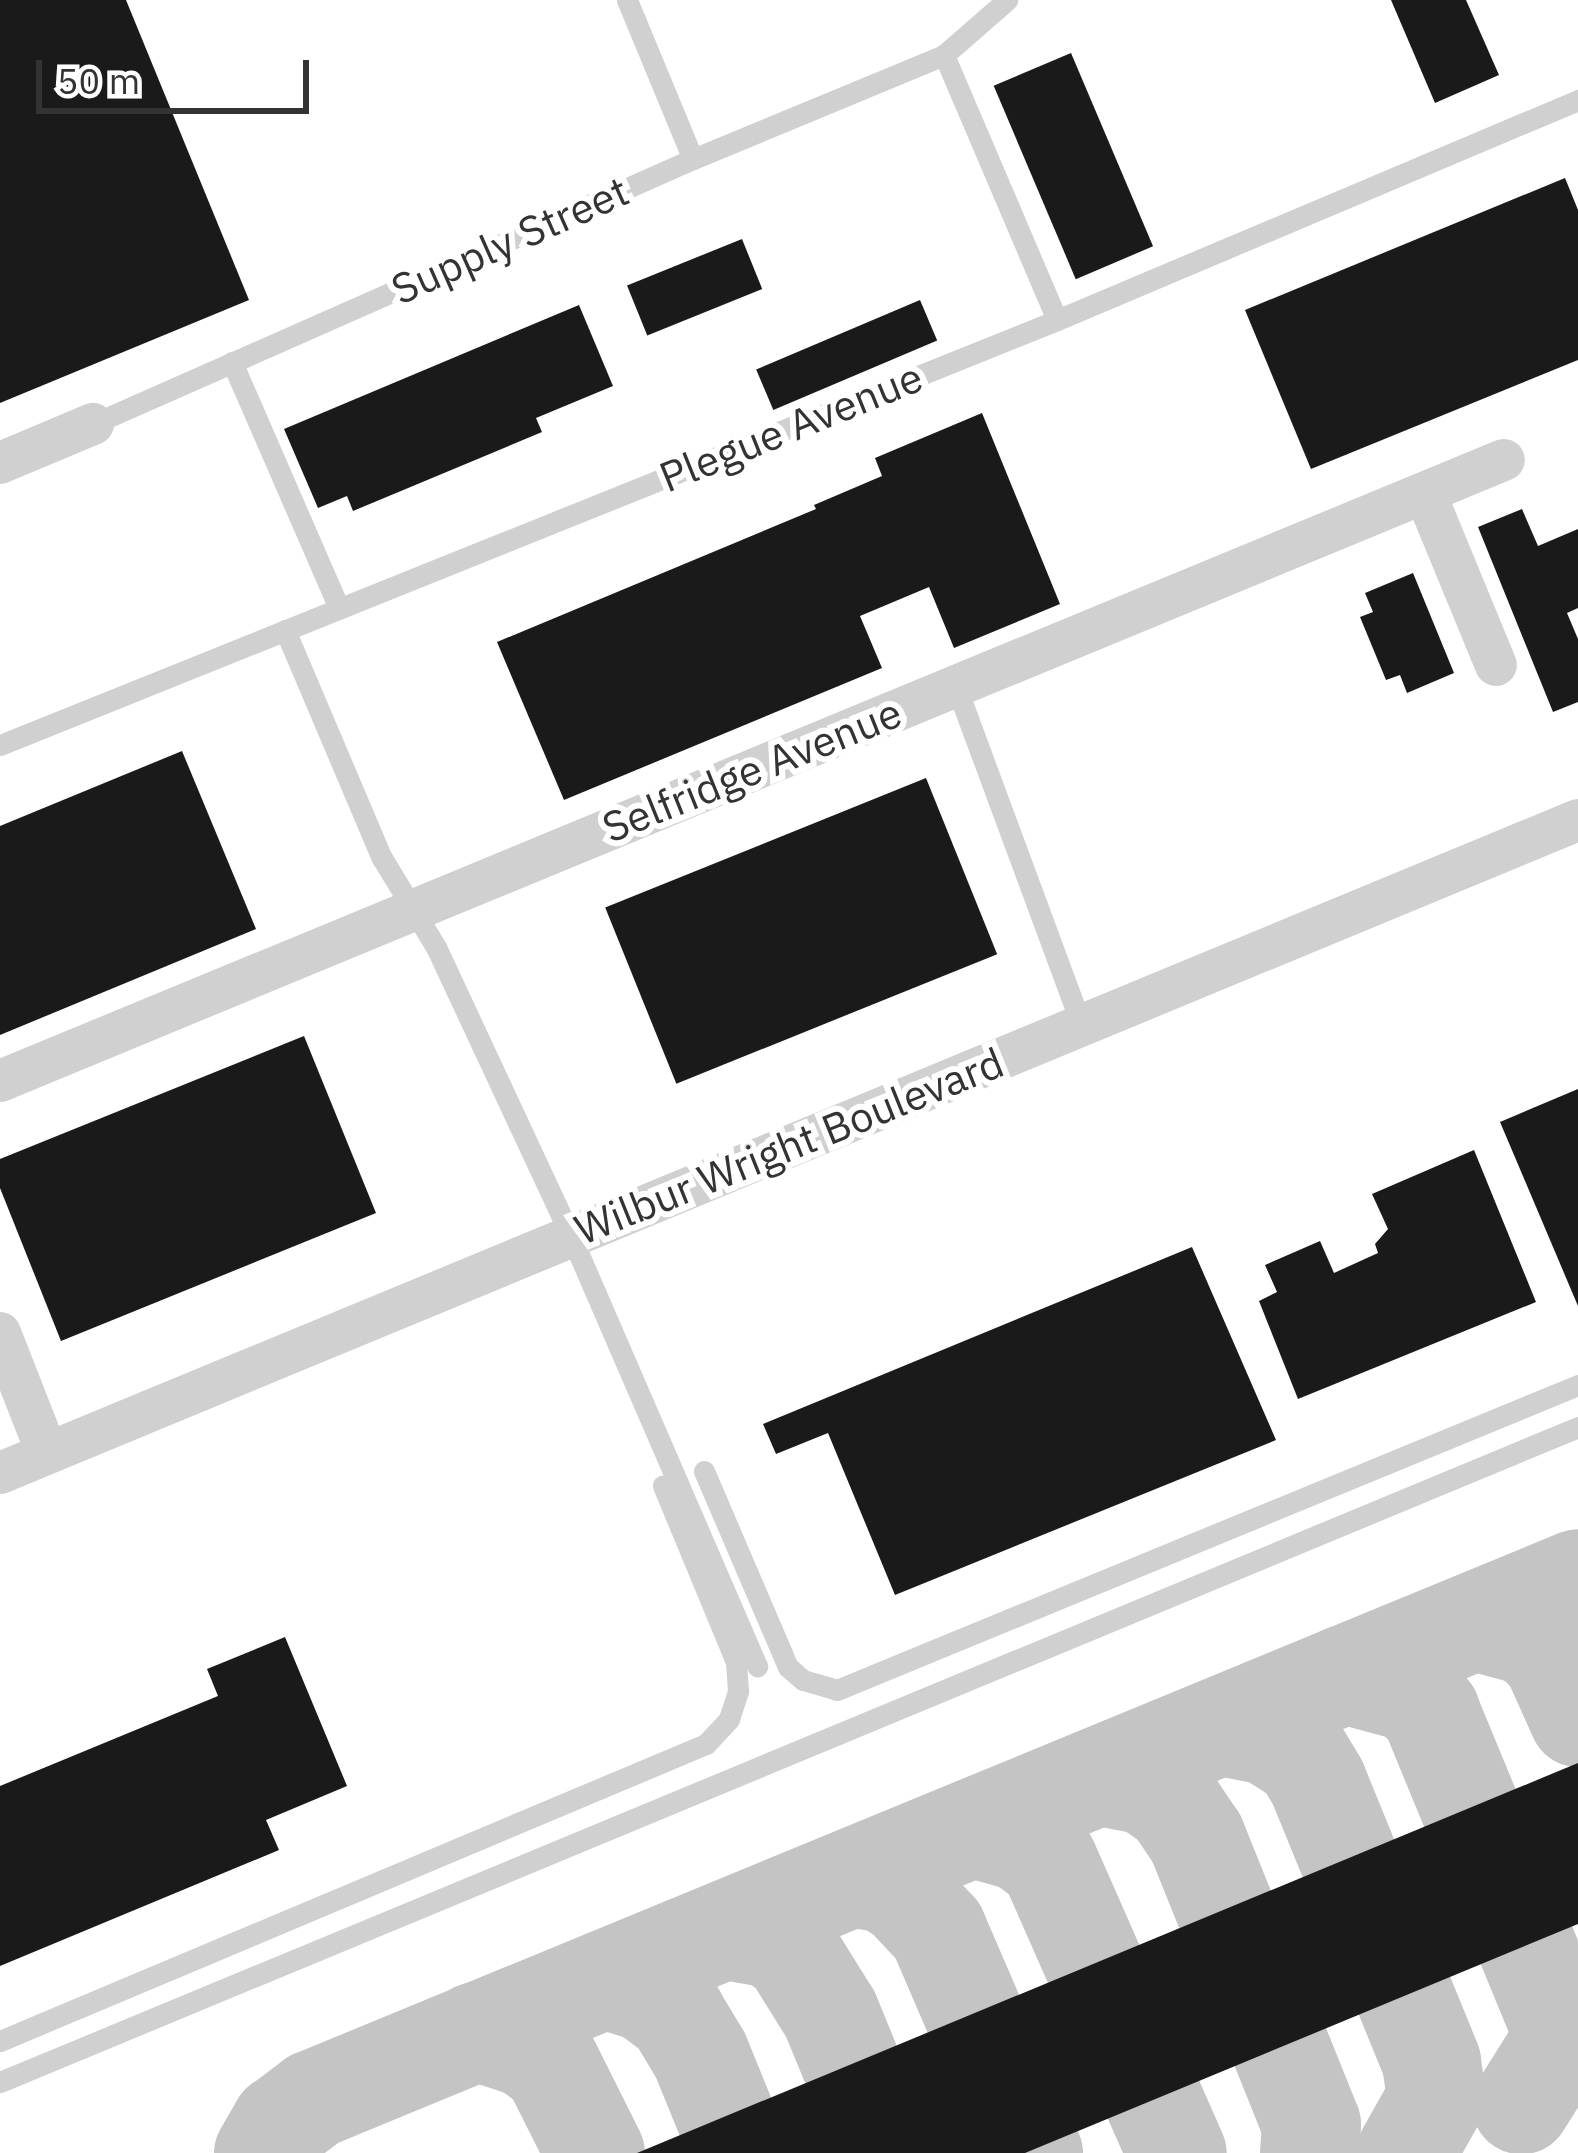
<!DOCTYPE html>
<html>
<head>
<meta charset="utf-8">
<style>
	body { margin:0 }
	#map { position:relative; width:1578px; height:2153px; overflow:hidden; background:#fff; font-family:"IBM Plex Sans",sans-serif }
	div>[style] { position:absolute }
	.taxiway>* { height:99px; margin:-49.5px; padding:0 49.5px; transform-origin:49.5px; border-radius:49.5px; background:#c4c4c4 }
	.building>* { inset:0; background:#1a1a1a; transform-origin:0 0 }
	.lane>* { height:21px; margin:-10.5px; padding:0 10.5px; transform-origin:10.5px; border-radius:10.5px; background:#d0d0d0 }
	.street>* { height:42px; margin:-21px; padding:0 21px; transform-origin:21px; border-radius:21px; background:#d0d0d0 }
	span { translate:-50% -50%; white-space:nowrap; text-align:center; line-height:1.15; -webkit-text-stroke:12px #fff; paint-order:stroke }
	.street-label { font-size:42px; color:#333 }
	.scale { position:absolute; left:36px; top:60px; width:273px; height:54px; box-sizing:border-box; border:6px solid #333; border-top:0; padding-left:15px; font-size:36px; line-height:42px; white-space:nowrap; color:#333; -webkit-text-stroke:9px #fff; paint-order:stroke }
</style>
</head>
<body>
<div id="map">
	<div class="taxiway">
		<div style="left:1475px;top:1621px;width:57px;rotate:15.3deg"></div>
		<div style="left:1530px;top:1636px;width:30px;rotate:45deg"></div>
		<div style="left:1551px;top:1657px;width:66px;rotate:65.8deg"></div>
		<div style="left:1344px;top:1674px;width:69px;rotate:15deg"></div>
		<div style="left:1411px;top:1692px;width:28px;rotate:46deg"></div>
		<div style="left:1430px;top:1712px;width:341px;rotate:67.6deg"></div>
		<div style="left:1560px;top:2027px;width:18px;rotate:96deg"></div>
		<div style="left:1558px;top:2045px;width:70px;rotate:122.1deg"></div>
		<div style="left:1221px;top:1726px;width:47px;rotate:11.1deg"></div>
		<div style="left:1267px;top:1735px;width:41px;rotate:32.2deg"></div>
		<div style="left:1302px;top:1757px;width:29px;rotate:59deg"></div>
		<div style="left:1317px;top:1782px;width:302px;rotate:67.8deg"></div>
		<div style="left:1431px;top:2062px;width:36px;rotate:82deg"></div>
		<div style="left:1436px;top:2098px;width:63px;rotate:119.4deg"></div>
		<div style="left:1099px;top:1776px;width:48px;rotate:10.8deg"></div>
		<div style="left:1146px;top:1785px;width:33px;rotate:35deg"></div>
		<div style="left:1173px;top:1804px;width:41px;rotate:55.9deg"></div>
		<div style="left:1196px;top:1838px;width:308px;rotate:68.1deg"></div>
		<div style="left:1311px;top:2124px;width:29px;rotate:94deg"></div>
		<div style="left:974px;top:1828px;width:48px;rotate:15.8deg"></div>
		<div style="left:1020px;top:1841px;width:34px;rotate:36deg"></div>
		<div style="left:1048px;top:1861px;width:319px;rotate:66.2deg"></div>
		<div style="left:853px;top:1878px;width:30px;rotate:8deg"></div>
		<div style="left:883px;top:1882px;width:25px;rotate:32deg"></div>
		<div style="left:904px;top:1895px;width:48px;rotate:46.7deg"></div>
		<div style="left:937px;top:1930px;width:243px;rotate:66.7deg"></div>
		<div style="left:726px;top:1930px;width:46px;rotate:10.1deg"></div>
		<div style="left:771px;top:1938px;width:26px;rotate:36deg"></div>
		<div style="left:792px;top:1953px;width:72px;rotate:58.1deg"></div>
		<div style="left:830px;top:2014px;width:150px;rotate:67.7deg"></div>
		<div style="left:605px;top:1979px;width:43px;rotate:17.6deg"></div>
		<div style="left:646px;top:1992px;width:38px;rotate:37deg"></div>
		<div style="left:676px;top:2015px;width:47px;rotate:59deg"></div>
		<div style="left:700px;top:2055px;width:106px;rotate:67.8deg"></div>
		<div style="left:476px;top:2031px;width:52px;rotate:18.1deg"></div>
		<div style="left:525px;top:2047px;width:32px;rotate:35deg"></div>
		<div style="left:551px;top:2065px;width:98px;rotate:63.4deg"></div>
		<div style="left:263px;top:2153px;width:34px;rotate:-60deg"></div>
		<div style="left:280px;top:2124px;width:41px;rotate:-37.1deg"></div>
		<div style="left:313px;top:2099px;width:1368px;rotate:-22.38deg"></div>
	</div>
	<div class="building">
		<div style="clip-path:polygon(0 0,126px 0,249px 300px,0 403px)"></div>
		<div style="clip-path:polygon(1391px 0,1466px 0,1499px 75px,1435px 103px)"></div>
		<div style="left:1071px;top:53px;width:210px;height:84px;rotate:67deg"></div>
		<div style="clip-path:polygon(1565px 178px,1578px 210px,1578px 360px,1311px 469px,1245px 310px)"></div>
		<div style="left:742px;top:239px;width:54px;height:124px;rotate:68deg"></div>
		<div style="left:920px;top:300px;width:44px;height:178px;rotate:67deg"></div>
		<div style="clip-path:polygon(579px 305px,613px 386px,536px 418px,542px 432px,353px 511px,347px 496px,318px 508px,284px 429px)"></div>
		<div style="clip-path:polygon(982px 413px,1060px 604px,954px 648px,929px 587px,860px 616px,882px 668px,564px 800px,497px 642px,816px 509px,814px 505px,882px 476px,875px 458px)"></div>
		<div style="clip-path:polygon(1522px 509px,1538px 546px,1578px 529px,1578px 608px,1567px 613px,1578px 639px,1578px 702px,1553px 712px,1478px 527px)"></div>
		<div style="clip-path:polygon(1413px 573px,1454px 673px,1407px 693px,1400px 675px,1386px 680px,1360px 617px,1373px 612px,1365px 593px)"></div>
		<div style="clip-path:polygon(182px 751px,256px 929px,0 1035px,0 826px)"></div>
		<div style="left:926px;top:778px;width:190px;height:346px;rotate:68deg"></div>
		<div style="clip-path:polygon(304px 1036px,376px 1213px,61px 1341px,0 1188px,0 1159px)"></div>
		<div style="clip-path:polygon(1578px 1089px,1578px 1306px,1500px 1122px)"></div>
		<div style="clip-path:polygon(1474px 1150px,1536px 1302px,1298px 1399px,1259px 1301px,1277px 1292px,1265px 1265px,1320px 1241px,1334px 1273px,1378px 1253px,1375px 1244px,1388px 1229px,1372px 1194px)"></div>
		<div style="clip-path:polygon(1192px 1247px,1276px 1440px,895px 1595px,828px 1433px,776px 1454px,763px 1424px)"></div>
		<div style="clip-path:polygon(285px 1637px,347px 1786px,266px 1820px,279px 1850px,0 1966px,0 1786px,218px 1696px,207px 1669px)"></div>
		<div style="clip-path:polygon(1578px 1763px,1578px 1924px,1025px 2153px,637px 2153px)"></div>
	</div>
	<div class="lane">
		<div style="left:627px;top:0;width:172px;rotate:67.5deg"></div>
		<div style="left:944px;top:55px;width:288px;rotate:66.9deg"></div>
		<div style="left:232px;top:362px;width:268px;rotate:66.5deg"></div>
		<div style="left:93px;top:424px;width:656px;rotate:-23.83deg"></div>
		<div style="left:693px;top:159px;width:272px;rotate:-22.5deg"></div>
		<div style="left:944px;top:55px;width:84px;rotate:-41.1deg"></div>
		<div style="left:285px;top:630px;width:248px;rotate:67deg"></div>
		<div style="left:382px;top:858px;width:104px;rotate:58.8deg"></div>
		<div style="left:436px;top:947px;width:319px;rotate:65deg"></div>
		<div style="left:571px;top:1236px;width:469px;rotate:66.6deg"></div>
		<div style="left:956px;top:686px;width:363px;rotate:69.7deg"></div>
		<div style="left:0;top:745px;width:1139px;rotate:-21.9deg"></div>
		<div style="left:1057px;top:320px;width:566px;rotate:-22.89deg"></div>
		<div style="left:704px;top:1471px;width:213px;rotate:66.8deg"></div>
		<div style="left:788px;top:1667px;width:20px;rotate:41deg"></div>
		<div style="left:803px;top:1680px;width:35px;rotate:16deg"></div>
		<div style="left:837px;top:1690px;width:801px;rotate:-22.37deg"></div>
		<div style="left:0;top:2041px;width:766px;rotate:-22.82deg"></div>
		<div style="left:706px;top:1744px;width:34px;rotate:-47deg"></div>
		<div style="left:729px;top:1719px;width:29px;rotate:-72deg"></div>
		<div style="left:738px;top:1691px;width:29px;rotate:-94deg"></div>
		<div style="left:736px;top:1662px;width:191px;rotate:-112.5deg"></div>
		<div style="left:0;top:2082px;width:1709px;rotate:-22.54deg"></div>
	</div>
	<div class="street">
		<div style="left:0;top:463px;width:101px;rotate:-22.8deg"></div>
		<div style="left:1425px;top:493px;width:186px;rotate:67.6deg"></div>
		<div style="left:0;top:1081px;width:1627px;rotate:-22.44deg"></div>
		<div style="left:0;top:1333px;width:129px;rotate:68.6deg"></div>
		<div style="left:0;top:1473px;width:1708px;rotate:-22.48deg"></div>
	</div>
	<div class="street-label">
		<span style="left:510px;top:240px;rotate:-24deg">Supply Street</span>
		<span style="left:791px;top:427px;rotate:-22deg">Plegue Avenue</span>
		<span style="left:752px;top:770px;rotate:-22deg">Selfridge Avenue</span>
		<span style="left:789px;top:1146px;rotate:-22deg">Wilbur Wright Boulevard</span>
	</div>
	<div class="scale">50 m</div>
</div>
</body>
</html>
